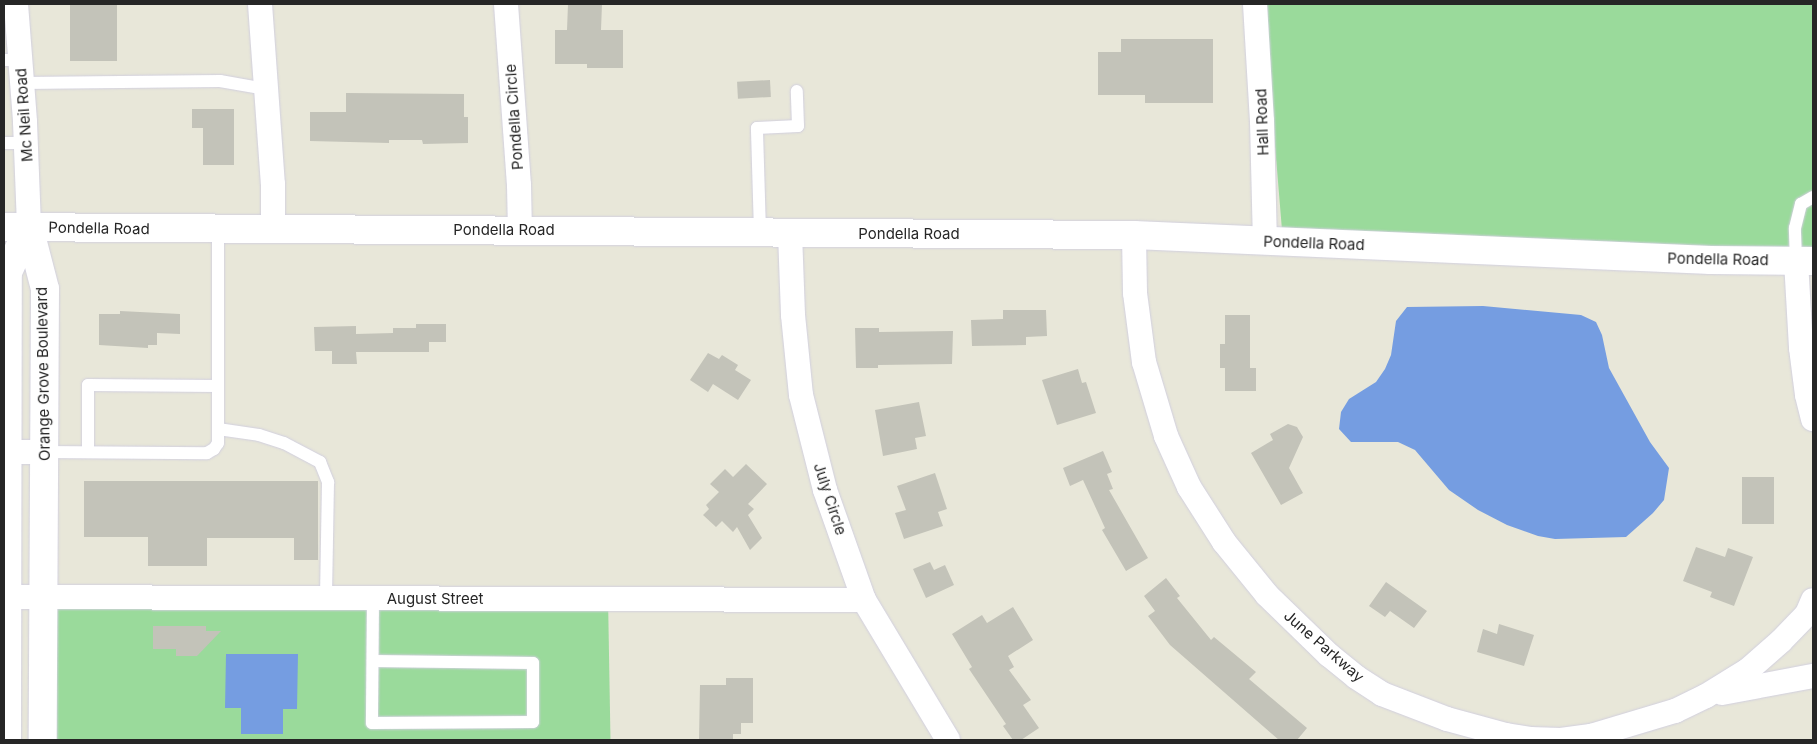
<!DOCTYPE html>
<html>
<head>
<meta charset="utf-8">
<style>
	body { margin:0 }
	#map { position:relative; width:1817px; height:744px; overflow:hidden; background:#e8e7d9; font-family:Inter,sans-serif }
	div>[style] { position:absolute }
	.green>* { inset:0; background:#9ada9b; transform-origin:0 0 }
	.water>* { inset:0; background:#759de1 }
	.building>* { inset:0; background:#c3c3b9; transform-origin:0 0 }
	.roads { filter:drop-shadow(0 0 1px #d1cfde) drop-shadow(0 0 1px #d1cfde) }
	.lane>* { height:12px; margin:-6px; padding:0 6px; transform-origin:6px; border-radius:6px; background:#fff }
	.street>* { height:24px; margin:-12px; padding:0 12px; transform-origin:12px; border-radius:12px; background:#fff }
	.secondary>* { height:28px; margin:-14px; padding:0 14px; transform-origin:14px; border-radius:14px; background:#fff }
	span { translate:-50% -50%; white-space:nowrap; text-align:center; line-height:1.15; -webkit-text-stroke:4px #fff; paint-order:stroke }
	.street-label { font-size:15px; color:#262626 }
	.frame { position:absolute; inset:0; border:5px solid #262626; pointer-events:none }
</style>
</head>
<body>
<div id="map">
	<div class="green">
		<div style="clip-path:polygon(1256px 4px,1813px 4px,1813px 249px,1710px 248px,1282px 230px,1264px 13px)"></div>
		<div style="left:608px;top:597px;width:143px;height:554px;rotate:89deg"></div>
	</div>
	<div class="water">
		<div style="clip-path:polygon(1483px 306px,1581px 315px,1596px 322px,1602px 335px,1609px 368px,1650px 442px,1669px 468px,1664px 500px,1653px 513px,1626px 537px,1555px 539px,1538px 536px,1507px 525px,1478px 510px,1449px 490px,1415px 450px,1398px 442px,1351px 442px,1339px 429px,1341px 412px,1349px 399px,1376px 382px,1385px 369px,1391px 355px,1396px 321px,1407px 307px)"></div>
		<div style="clip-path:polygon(226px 654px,298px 654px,297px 709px,283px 709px,283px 734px,241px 734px,241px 708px,225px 708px)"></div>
	</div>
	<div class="building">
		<div style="left:70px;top:4px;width:47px;height:57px"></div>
		<div style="clip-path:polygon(568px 4px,602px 4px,601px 30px,623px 30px,623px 68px,587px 68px,587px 64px,555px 64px,555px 30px,567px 30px)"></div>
		<div style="clip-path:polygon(1121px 39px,1213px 39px,1213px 103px,1145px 103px,1145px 95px,1098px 95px,1098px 52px,1121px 52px)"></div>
		<div style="left:770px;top:80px;width:17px;height:33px;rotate:87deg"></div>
		<div style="clip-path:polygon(346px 93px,464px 94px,464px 117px,468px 117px,468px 143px,423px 144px,422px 140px,389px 140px,389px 143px,310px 141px,310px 112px,346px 112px)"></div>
		<div style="clip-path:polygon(192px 109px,234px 109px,234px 165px,203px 165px,203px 128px,192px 128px)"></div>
		<div style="clip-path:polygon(1003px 310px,1046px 310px,1047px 336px,1026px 337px,1026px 345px,972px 346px,971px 320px,1003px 319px)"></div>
		<div style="clip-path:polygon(120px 311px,180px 314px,180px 334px,157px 333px,157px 345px,148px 345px,148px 348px,99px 345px,99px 314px,120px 314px)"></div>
		<div style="clip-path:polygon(1225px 315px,1250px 315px,1250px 368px,1256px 368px,1256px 391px,1225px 391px,1225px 368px,1220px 368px,1220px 344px,1225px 344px)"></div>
		<div style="clip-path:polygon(416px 324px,446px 324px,446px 342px,429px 342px,429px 352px,356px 352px,357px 364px,332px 364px,332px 351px,315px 351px,314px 327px,356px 326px,356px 334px,393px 333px,393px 328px,416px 328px)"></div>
		<div style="clip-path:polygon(855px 328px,879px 328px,879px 332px,953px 331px,952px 364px,878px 365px,878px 368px,856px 368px)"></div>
		<div style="clip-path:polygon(708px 353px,719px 359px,722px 355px,738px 365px,735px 370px,751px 380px,738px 400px,713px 384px,708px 392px,690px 380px)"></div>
		<div style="clip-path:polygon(1078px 369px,1082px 383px,1086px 382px,1096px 413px,1057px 425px,1042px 380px)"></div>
		<div style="clip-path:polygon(919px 402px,926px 436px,915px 438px,917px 449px,883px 456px,875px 410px)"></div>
		<div style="clip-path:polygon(1288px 424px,1297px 427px,1303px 437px,1289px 468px,1303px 493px,1281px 505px,1251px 453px,1273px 440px,1270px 434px)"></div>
		<div style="clip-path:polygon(1103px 451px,1112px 472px,1107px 474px,1113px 489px,1109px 490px,1148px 558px,1126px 571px,1102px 530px,1105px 528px,1083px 480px,1070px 486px,1063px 468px)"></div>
		<div style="clip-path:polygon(746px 464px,767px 484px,748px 504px,754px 509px,748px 515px,762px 538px,750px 550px,737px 527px,733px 532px,722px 521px,716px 527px,703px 515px,709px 509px,706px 505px,719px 492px,710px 484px,725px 469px,733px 477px)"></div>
		<div style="clip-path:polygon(935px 473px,947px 509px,938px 512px,943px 526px,904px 539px,895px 513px,906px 510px,897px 486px)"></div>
		<div style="left:1742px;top:477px;width:32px;height:47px"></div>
		<div style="clip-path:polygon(84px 481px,318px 481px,318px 560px,294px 560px,294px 538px,207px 538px,207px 566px,148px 566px,148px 537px,84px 537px)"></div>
		<div style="clip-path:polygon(1696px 547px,1725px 557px,1728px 548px,1753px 557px,1734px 606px,1710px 597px,1712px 592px,1683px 581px)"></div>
		<div style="clip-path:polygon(930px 562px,934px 570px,945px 565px,954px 585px,926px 598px,913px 569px)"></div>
		<div style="clip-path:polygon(1166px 578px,1180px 596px,1177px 598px,1211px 640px,1214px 637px,1256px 672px,1249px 679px,1307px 728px,1297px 740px,1279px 740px,1170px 645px,1148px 616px,1155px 611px,1144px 596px)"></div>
		<div style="clip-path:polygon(1386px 582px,1427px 611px,1414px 628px,1390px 611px,1385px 617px,1369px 606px)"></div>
		<div style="clip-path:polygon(1013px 607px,1033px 640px,1008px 656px,1014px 667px,1009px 670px,1031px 700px,1023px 705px,1039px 728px,1021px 740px,1013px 740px,1003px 726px,1006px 724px,969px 669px,972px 667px,952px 634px,982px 615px,987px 623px)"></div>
		<div style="clip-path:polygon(1499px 624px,1534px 635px,1524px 666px,1477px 652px,1483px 629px,1497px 634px)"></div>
		<div style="clip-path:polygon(153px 626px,206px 626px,206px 631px,221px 631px,197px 656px,176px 656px,176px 649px,153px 649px)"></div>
		<div style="clip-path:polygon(726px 678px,753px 678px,753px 723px,741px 723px,741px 734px,733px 734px,733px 740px,699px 740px,700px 685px,726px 685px)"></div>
	</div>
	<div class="roads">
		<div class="lane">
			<div style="left:4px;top:60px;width:16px"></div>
			<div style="left:22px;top:83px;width:198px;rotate:-0.6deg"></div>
			<div style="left:220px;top:81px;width:47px;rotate:9.9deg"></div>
			<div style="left:4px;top:143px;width:22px"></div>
			<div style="left:760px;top:232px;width:104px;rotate:-91.7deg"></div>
			<div style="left:757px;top:128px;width:41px;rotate:-2.8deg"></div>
			<div style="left:798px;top:126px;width:35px;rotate:-92deg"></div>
			<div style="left:1796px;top:261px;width:33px;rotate:-92deg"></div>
			<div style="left:1795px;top:228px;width:25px;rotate:-76deg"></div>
			<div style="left:1801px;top:204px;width:14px;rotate:-30deg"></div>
			<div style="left:218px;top:429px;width:41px;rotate:8.3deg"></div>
			<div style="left:259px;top:435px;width:26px;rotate:18deg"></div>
			<div style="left:284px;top:443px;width:41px;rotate:27.8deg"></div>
			<div style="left:320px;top:462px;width:22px;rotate:68deg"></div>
			<div style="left:328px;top:482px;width:117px;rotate:91deg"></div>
			<div style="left:44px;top:452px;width:163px;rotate:0.4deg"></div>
			<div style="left:207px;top:453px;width:8px;rotate:-30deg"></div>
			<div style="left:214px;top:449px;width:7px;rotate:-56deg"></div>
			<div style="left:218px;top:443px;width:214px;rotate:-90deg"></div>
			<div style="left:88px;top:452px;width:67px;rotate:-90deg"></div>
			<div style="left:88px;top:385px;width:130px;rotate:0.4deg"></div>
			<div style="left:373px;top:599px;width:124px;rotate:90.5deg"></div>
			<div style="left:372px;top:723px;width:161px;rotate:-0.4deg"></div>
			<div style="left:533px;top:722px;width:59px;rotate:-90deg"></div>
			<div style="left:533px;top:663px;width:160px;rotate:-179.3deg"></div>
		</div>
		<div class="street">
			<div style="left:16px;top:4px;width:118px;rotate:85.6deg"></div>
			<div style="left:25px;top:122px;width:105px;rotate:87.8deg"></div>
			<div style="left:260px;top:4px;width:180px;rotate:85.9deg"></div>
			<div style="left:273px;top:184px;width:45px;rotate:90deg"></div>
			<div style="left:506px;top:4px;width:181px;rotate:85.9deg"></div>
			<div style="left:519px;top:185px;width:46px;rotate:88.8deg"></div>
			<div style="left:1255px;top:4px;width:117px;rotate:86.6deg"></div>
			<div style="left:1262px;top:121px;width:120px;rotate:88.6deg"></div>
			<div style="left:790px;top:233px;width:82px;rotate:87.9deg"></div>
			<div style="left:793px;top:315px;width:80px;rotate:84.3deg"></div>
			<div style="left:801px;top:395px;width:98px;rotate:75.8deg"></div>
			<div style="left:825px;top:490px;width:117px;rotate:70.5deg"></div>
			<div style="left:864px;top:600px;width:163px;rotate:59deg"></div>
			<div style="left:1134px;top:235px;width:58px;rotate:89deg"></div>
			<div style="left:1135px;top:293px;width:70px;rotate:82.6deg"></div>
			<div style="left:1144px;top:362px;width:77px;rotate:73.4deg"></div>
			<div style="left:1166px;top:436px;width:56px;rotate:65.7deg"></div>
			<div style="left:1189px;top:487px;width:65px;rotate:57.5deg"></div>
			<div style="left:1224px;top:542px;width:68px;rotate:50.9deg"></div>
			<div style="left:1267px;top:595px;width:86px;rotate:44.1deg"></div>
			<div style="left:1329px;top:655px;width:35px;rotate:39deg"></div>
			<div style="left:1356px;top:677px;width:31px;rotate:33deg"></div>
			<div style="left:1382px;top:694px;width:70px;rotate:21deg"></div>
			<div style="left:1447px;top:719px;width:61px;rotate:15.2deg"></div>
			<div style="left:1506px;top:735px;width:24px;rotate:9deg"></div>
			<div style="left:1530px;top:739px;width:31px;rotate:2deg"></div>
			<div style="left:1561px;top:740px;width:30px;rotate:-8deg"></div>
			<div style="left:1591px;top:736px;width:88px;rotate:-16.6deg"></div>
			<div style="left:1675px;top:711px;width:34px;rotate:-26deg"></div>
			<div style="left:1706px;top:696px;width:49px;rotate:-31.8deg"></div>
			<div style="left:1748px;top:670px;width:44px;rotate:-41.3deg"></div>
			<div style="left:1781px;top:641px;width:37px;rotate:-46deg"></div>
			<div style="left:1807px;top:614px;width:15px;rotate:-67deg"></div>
			<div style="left:1796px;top:261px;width:87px;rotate:86.7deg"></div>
			<div style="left:1801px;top:348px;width:47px;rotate:82.7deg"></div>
			<div style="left:1807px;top:395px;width:25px;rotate:76deg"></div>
			<div style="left:8px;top:452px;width:36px"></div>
			<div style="left:7px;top:597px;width:857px;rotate:0.2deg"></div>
			<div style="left:1722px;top:693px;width:93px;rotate:-10.6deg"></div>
		</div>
		<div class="secondary">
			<div style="left:4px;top:227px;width:1130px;rotate:0.41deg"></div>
			<div style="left:1134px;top:235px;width:577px;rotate:2.49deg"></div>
			<div style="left:1710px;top:260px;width:103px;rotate:0.6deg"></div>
			<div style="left:29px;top:227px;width:64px;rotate:75.5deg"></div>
			<div style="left:45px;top:289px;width:451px;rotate:90.3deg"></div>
			<div style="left:7px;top:740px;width:468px;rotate:-89.9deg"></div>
			<div style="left:8px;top:272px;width:50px;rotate:-65deg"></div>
		</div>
	</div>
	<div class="street-label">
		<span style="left:24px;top:115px;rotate:-94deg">Mc Neil Road</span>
		<span style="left:514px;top:117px;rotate:-94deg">Pondella Circle</span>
		<span style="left:1262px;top:122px;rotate:-92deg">Hall Road</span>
		<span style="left:99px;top:228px;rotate:1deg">Pondella Road</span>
		<span style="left:504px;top:230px">Pondella Road</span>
		<span style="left:909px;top:234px">Pondella Road</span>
		<span style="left:1314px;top:243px;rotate:2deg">Pondella Road</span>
		<span style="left:1718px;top:259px;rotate:1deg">Pondella Road</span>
		<span style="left:43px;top:374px;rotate:-91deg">Orange Grove Boulevard</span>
		<span style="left:830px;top:499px;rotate:72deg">July Circle</span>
		<span style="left:435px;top:599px">August Street</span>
		<span style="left:1324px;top:646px;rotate:41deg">June Parkway</span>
	</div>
	<div class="frame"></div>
</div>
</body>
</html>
